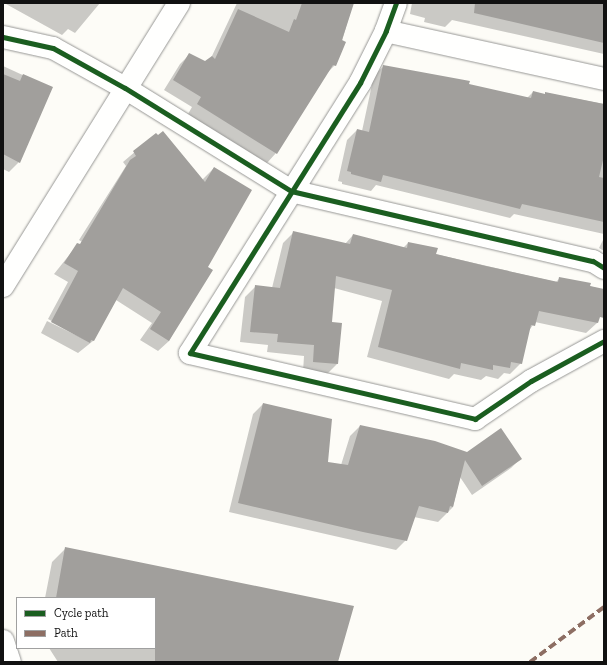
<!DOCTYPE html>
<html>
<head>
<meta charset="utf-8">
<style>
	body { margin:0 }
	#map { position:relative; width:607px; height:665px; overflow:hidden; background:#fdfcf7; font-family:"Zilla Slab",serif }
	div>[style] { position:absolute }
	.shadow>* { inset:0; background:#0003 }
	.building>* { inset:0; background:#a19f9c }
	.roads { filter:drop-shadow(0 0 1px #979795) drop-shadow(0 0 1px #979795) }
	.minor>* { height:22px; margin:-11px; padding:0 11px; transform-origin:11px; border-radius:11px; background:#fffffe }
	.quiet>* { height:4px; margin-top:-2px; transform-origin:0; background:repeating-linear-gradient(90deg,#8d6e63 0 8px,transparent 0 12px) }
	.cycleway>* { height:5px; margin:-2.5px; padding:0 2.5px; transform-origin:2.5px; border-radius:2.5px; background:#1b5e20 }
	span { translate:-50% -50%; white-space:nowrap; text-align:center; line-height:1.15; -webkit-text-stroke:4px #fff; paint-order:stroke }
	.frame { position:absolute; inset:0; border:4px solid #111; pointer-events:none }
	.legend { position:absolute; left:16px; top:597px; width:140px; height:52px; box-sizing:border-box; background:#fff; border:1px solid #a0a0a0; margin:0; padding:5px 7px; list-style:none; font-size:12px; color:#111 }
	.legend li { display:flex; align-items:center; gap:8px; height:20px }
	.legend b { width:20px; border:1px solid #a0a0a0 }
</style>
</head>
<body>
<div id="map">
	<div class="shadow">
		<div style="clip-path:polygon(100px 3px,75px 33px,68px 29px,62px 35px,6px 4px)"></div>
		<div style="clip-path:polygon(237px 3px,353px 3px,335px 65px,326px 74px,276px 153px,267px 163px,188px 114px,192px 107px,164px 90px,180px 64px,190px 54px,205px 63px,211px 58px)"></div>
		<div style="clip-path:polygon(412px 3px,604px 3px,604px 54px,452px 20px,445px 27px,424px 22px,425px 18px,410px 14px)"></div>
		<div style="clip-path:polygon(3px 66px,51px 88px,19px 162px,9px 172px,3px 169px)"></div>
		<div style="clip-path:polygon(384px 66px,527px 98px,533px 92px,544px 95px,546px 93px,604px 104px,604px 234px,514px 214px,510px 218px,376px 185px,371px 191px,342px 184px,342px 182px,338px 181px,347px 140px,357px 130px,362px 131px,374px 75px)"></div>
		<div style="clip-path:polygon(156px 134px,202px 180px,214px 168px,207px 267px,169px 341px,158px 351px,140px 340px,152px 323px,116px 300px,93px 341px,78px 353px,41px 333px,47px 321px,90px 342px,48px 319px,68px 282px,54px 274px,78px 244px,87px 245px,79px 240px,126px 166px,123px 162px)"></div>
		<div style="clip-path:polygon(293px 233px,345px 244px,353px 235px,403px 248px,408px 243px,435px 254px,556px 282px,560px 278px,604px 290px,597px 323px,586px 333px,535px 322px,528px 332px,521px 363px,510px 374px,504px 373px,498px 379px,486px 376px,481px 380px,454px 374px,449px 379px,367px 357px,382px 301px,334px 288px,331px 323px,341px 324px,337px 364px,326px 375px,303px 372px,304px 356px,267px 352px,268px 345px,240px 342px,245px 297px,256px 286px,272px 288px,283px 243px)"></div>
		<div style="clip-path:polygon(604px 238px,604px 251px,599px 248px)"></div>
		<div style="clip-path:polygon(263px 404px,327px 463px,341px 465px,350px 436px,360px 426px,467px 453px,520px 459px,511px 468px,472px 495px,460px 477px,453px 507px,438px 522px,414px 517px,406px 540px,396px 550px,229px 512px,253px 414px)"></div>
		<div style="clip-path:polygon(66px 548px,337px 662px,58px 662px,49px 648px,155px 648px,155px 598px,45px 598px,52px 562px)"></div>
	</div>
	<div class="building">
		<div style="clip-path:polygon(302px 3px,354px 3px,342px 40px,346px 42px,336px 66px,333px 65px,277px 154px,197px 104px,201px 97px,173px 80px,189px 53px,205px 61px,212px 56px,215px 59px,238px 9px,289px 32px,294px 19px,296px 20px)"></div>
		<div style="clip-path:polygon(475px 3px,604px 3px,604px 43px,474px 13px)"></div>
		<div style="clip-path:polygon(383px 65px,470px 81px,469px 84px,531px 98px,533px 91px,545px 94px,545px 92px,604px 104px,604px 156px,599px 177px,604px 178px,604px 222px,522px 204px,520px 209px,383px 175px,381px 182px,351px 174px,351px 172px,347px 171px,357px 129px,369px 132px)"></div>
		<div style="clip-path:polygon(3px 74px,20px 81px,23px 74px,53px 87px,20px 163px,3px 154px)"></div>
		<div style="clip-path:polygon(163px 131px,205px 182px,214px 167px,252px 190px,208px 267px,213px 270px,169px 341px,150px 329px,161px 312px,123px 288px,94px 341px,91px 340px,90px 343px,51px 322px,78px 271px,64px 263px,77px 243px,80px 244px,130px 160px,136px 156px,133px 151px,156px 133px,158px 135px)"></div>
		<div style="clip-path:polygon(293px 231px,350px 244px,353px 234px,407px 248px,408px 242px,438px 248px,436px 254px,486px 266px,558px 282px,559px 277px,591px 283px,590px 286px,604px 289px,604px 318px,600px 317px,598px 323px,539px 311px,535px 326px,531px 325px,522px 364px,511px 362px,510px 368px,493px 365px,493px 370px,461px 363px,460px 369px,378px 347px,392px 290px,336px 276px,332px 322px,342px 323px,338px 364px,313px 362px,314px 345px,277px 342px,278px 334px,250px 332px,255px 285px,280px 288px)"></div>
		<div style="clip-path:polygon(263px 403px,332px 419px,328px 462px,348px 465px,360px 425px,435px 441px,467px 452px,501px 428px,522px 459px,482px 486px,465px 460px,453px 507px,450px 506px,448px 513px,419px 506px,407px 541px,363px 532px,238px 503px)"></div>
		<div style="clip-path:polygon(65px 547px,354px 606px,338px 662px,155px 662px,155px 598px,56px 598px)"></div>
	</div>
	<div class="roads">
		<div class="minor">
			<div style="left:396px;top:3px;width:30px;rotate:110deg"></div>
			<div style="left:386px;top:31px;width:58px;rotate:116.6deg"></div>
			<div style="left:360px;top:83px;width:319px;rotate:122.2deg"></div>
			<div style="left:190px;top:353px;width:293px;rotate:13deg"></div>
			<div style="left:475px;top:419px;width:68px;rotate:-34.2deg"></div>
			<div style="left:531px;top:381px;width:83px;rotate:-28.7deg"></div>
			<div style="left:386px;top:31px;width:223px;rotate:12.4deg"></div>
			<div style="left:3px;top:37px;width:51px;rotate:12.4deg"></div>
			<div style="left:53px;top:48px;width:82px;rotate:29.1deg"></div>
			<div style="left:125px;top:88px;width:195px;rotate:31.8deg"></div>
			<div style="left:291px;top:191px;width:310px;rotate:13.1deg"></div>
			<div style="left:593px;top:261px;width:13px;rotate:32deg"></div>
			<div style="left:3px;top:286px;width:333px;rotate:-58.1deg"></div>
			<div style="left:3px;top:641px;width:22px;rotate:72deg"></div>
		</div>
	</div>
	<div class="quiet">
		<div style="left:530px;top:662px;width:92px;rotate:-36.6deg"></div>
	</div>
	<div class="cycleway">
		<div style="left:396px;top:3px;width:30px;rotate:110deg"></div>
		<div style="left:386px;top:31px;width:58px;rotate:116.6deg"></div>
		<div style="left:360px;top:83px;width:319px;rotate:122.2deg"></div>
		<div style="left:190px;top:353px;width:293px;rotate:13deg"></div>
		<div style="left:475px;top:419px;width:68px;rotate:-34.2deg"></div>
		<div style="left:531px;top:381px;width:83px;rotate:-28.7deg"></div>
		<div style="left:3px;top:37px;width:51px;rotate:12.4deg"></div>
		<div style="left:53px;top:48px;width:82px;rotate:29.1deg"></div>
		<div style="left:125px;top:88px;width:195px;rotate:31.8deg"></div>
		<div style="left:291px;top:191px;width:310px;rotate:13.1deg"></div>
		<div style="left:593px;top:261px;width:13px;rotate:32deg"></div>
	</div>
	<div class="frame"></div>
	<ul class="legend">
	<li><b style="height:5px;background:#1b5e20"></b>Cycle path</li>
	<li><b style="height:5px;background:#8d6e63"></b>Path</li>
	</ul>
</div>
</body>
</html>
